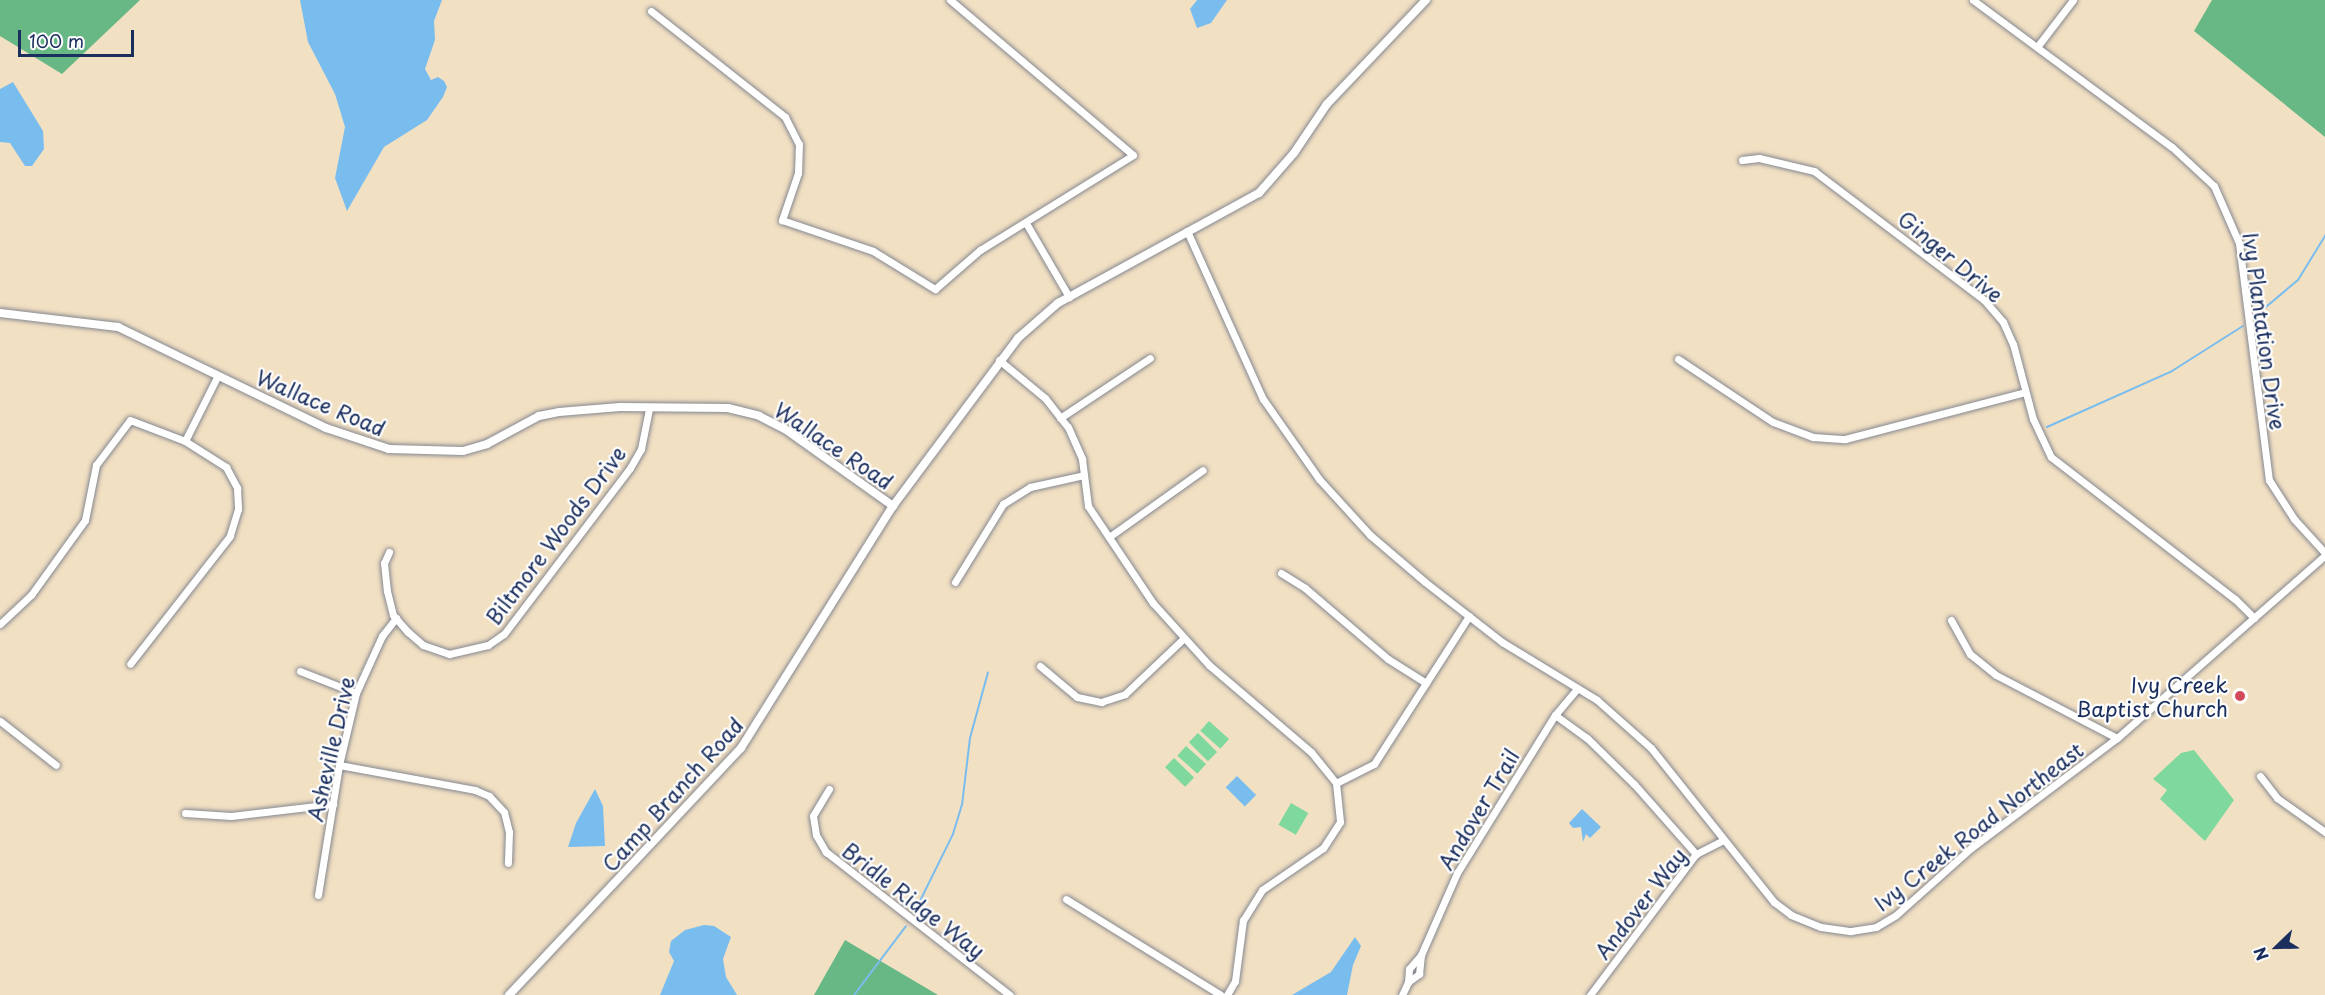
<!DOCTYPE html>
<html>
<head>
<meta charset="utf-8">
<style>
	body { margin:0 }
	#map { position:relative; width:2325px; height:995px; overflow:hidden; background:#f2e0c3; font-family:"Playpen Sans",sans-serif }
	div>[style] { position:absolute }
	.green>* { inset:0; background:#7fd89e; transform-origin:0 0 }
	.forest>* { inset:0; background:#67b885 }
	.water>* { inset:0; background:#79bdef; transform-origin:0 0 }
	.stream>* { height:2px; margin:-1px; padding:0 1px; transform-origin:1px; border-radius:1px; background:#79bdef }
	.roads { filter:drop-shadow(0 0 2px #868890) drop-shadow(0 0 2px #868890) }
	.minor>* { height:7px; margin:-3.5px; padding:0 3.5px; transform-origin:3.5px; border-radius:3.5px; background:#fff }
	.tertiary>* { height:8px; margin:-4px; padding:0 4px; transform-origin:4px; border-radius:4px; background:#fff }
	.dots>* { width:16px; height:16px; translate:-50% -50%; box-sizing:border-box; border:3px solid #fff; border-radius:50% }
	span { translate:-50% -50%; white-space:nowrap; text-align:center; line-height:1.15; -webkit-text-stroke:4.5px #fff; paint-order:stroke }
	.street-label { font-size:21px; color:#1b2f5e }
	.poi-label { font-size:21px; color:#1b2f5e }
	.right { translate:-100% -50%; text-align:right }
	.north { position:absolute; left:2247px; top:917px; width:60px; height:60px; -webkit-text-stroke:4px #fff; paint-order:stroke; rotate:247deg; font-size:16px; font-weight:700; line-height:24px; text-align:center; color:#1b2f5e }
	.north::after { content:''; display:block; margin:auto; width:21px; height:27px; background:#1b2f5e; clip-path:polygon(50% 0,100% 100%,50% 72%,0 100%) }
	.scale { position:absolute; left:18px; top:30px; width:116px; height:27px; box-sizing:border-box; border:3px solid #1b2f5e; border-top:0; padding-left:8px; font-size:18px; line-height:21px; white-space:nowrap; color:#1b2f5e; -webkit-text-stroke:4px #fff; paint-order:stroke }
</style>
</head>
<body>
<div id="map">
	<div class="green">
		<div style="left:1209px;top:721px;width:27px;height:13px;rotate:42deg"></div>
		<div style="left:1198px;top:733px;width:27px;height:13px;rotate:45deg"></div>
		<div style="left:1186px;top:746px;width:27px;height:13px;rotate:42deg"></div>
		<div style="clip-path:polygon(2194px 750px,2234px 800px,2205px 841px,2160px 799px,2167px 790px,2153px 779px,2181px 753px)"></div>
		<div style="left:1174px;top:758px;width:28px;height:13px;rotate:44deg"></div>
		<div style="left:1291px;top:803px;width:20px;height:25px;rotate:30deg"></div>
	</div>
	<div class="forest">
		<div style="clip-path:polygon(0 0,140px 0,62px 74px,0 36px)"></div>
		<div style="clip-path:polygon(2212px 0,2325px 0,2325px 137px,2194px 31px)"></div>
		<div style="clip-path:polygon(845px 940px,938px 995px,814px 995px)"></div>
	</div>
	<div class="water">
		<div style="clip-path:polygon(300px 0,442px 0,434px 21px,435px 40px,425px 69px,431px 80px,438px 77px,444px 81px,447px 87px,443px 97px,427px 120px,384px 147px,347px 211px,335px 178px,345px 127px,335px 94px,308px 42px)"></div>
		<div style="clip-path:polygon(1197px 0,1227px 0,1211px 23px,1197px 28px,1190px 9px)"></div>
		<div style="clip-path:polygon(13px 82px,43px 131px,44px 149px,32px 166px,25px 166px,10px 143px,0 142px,0 89px)"></div>
		<div style="left:1237px;top:776px;width:27px;height:16px;rotate:45deg"></div>
		<div style="clip-path:polygon(595px 789px,603px 806px,605px 846px,568px 847px,576px 823px)"></div>
		<div style="clip-path:polygon(1582px 809px,1601px 827px,1590px 838px,1586px 834px,1583px 842px,1581px 827px,1573px 828px,1569px 823px)"></div>
		<div style="clip-path:polygon(704px 925px,714px 926px,731px 937px,723px 959px,726px 977px,737px 995px,660px 995px,674px 961px,669px 952px,671px 941px,685px 930px)"></div>
		<div style="clip-path:polygon(1355px 937px,1361px 946px,1353px 965px,1347px 995px,1292px 995px,1331px 972px)"></div>
	</div>
	<div class="stream">
		<div style="left:2254px;top:317px;width:57px;rotate:-40.1deg"></div>
		<div style="left:2298px;top:280px;width:52px;rotate:-58.5deg"></div>
		<div style="left:2047px;top:427px;width:137px;rotate:-24.1deg"></div>
		<div style="left:2172px;top:371px;width:84px;rotate:-32.4deg"></div>
		<div style="left:915px;top:911px;width:86px;rotate:-63.7deg"></div>
		<div style="left:953px;top:834px;width:30px;rotate:-73deg"></div>
		<div style="left:962px;top:805px;width:67px;rotate:-83.2deg"></div>
		<div style="left:970px;top:738px;width:68px;rotate:-74.7deg"></div>
		<div style="left:854px;top:995px;width:86px;rotate:-53deg"></div>
	</div>
	<div class="roads">
		<div class="minor">
			<div style="left:1973px;top:0;width:247px;rotate:36.5deg"></div>
			<div style="left:2172px;top:147px;width:57px;rotate:42.9deg"></div>
			<div style="left:2214px;top:186px;width:62px;rotate:66.3deg"></div>
			<div style="left:2239px;top:243px;width:239px;rotate:82.8deg"></div>
			<div style="left:2269px;top:480px;width:46px;rotate:57.3deg"></div>
			<div style="left:2294px;top:519px;width:46px;rotate:47.6deg"></div>
			<div style="left:651px;top:11px;width:171px;rotate:38.3deg"></div>
			<div style="left:785px;top:117px;width:30px;rotate:63deg"></div>
			<div style="left:799px;top:144px;width:29px;rotate:92deg"></div>
			<div style="left:798px;top:173px;width:50px;rotate:108.8deg"></div>
			<div style="left:782px;top:220px;width:96px;rotate:18.8deg"></div>
			<div style="left:873px;top:251px;width:73px;rotate:31.5deg"></div>
			<div style="left:935px;top:289px;width:60px;rotate:-40.9deg"></div>
			<div style="left:980px;top:250px;width:180px;rotate:-31.8deg"></div>
			<div style="left:1133px;top:155px;width:240px;rotate:-139.7deg"></div>
			<div style="left:2037px;top:47px;width:59px;rotate:-52.5deg"></div>
			<div style="left:1742px;top:160px;width:17px;rotate:-7deg"></div>
			<div style="left:1759px;top:158px;width:57px;rotate:13.3deg"></div>
			<div style="left:1814px;top:171px;width:213px;rotate:37.2deg"></div>
			<div style="left:1984px;top:300px;width:29px;rotate:49deg"></div>
			<div style="left:2003px;top:322px;width:24px;rotate:66deg"></div>
			<div style="left:2013px;top:344px;width:78px;rotate:75.1deg"></div>
			<div style="left:2033px;top:419px;width:42px;rotate:64.7deg"></div>
			<div style="left:2051px;top:457px;width:232px;rotate:37.7deg"></div>
			<div style="left:2235px;top:599px;width:27px;rotate:45deg"></div>
			<div style="left:1026px;top:223px;width:86px;rotate:59.8deg"></div>
			<div style="left:1187px;top:231px;width:184px;rotate:65.7deg"></div>
			<div style="left:1263px;top:399px;width:98px;rotate:55deg"></div>
			<div style="left:1319px;top:479px;width:76px;rotate:47.7deg"></div>
			<div style="left:1370px;top:535px;width:72px;rotate:40.5deg"></div>
			<div style="left:1425px;top:582px;width:98px;rotate:37.9deg"></div>
			<div style="left:1502px;top:642px;width:111px;rotate:31.4deg"></div>
			<div style="left:1597px;top:700px;width:72px;rotate:41.6deg"></div>
			<div style="left:1651px;top:748px;width:197px;rotate:51.4deg"></div>
			<div style="left:1774px;top:902px;width:21px;rotate:37deg"></div>
			<div style="left:1791px;top:915px;width:32px;rotate:22deg"></div>
			<div style="left:1821px;top:927px;width:30px;rotate:8deg"></div>
			<div style="left:1851px;top:931px;width:25px;rotate:-9deg"></div>
			<div style="left:1876px;top:927px;width:23px;rotate:-31deg"></div>
			<div style="left:1896px;top:915px;width:101px;rotate:-41.8deg"></div>
			<div style="left:1971px;top:848px;width:183px;rotate:-37deg"></div>
			<div style="left:2117px;top:738px;width:277px;rotate:-41.3deg"></div>
			<div style="left:1678px;top:359px;width:114px;rotate:33.6deg"></div>
			<div style="left:1773px;top:422px;width:43px;rotate:20.6deg"></div>
			<div style="left:1813px;top:437px;width:32px;rotate:4deg"></div>
			<div style="left:1845px;top:439px;width:186px;rotate:-14.6deg"></div>
			<div style="left:999px;top:360px;width:60px;rotate:39.6deg"></div>
			<div style="left:1045px;top:398px;width:37px;rotate:52deg"></div>
			<div style="left:1068px;top:427px;width:35px;rotate:66deg"></div>
			<div style="left:1082px;top:459px;width:47px;rotate:82.7deg"></div>
			<div style="left:1088px;top:506px;width:117px;rotate:56.2deg"></div>
			<div style="left:1153px;top:603px;width:84px;rotate:47.9deg"></div>
			<div style="left:1209px;top:665px;width:134px;rotate:40.5deg"></div>
			<div style="left:1311px;top:752px;width:40px;rotate:51deg"></div>
			<div style="left:1336px;top:783px;width:39px;rotate:84deg"></div>
			<div style="left:1340px;top:822px;width:31px;rotate:123deg"></div>
			<div style="left:1323px;top:848px;width:74px;rotate:145.5deg"></div>
			<div style="left:1262px;top:890px;width:36px;rotate:122deg"></div>
			<div style="left:1243px;top:920px;width:62px;rotate:97.5deg"></div>
			<div style="left:1235px;top:981px;width:16px;rotate:120deg"></div>
			<div style="left:1060px;top:418px;width:108px;rotate:-33.7deg"></div>
			<div style="left:185px;top:441px;width:72px;rotate:-63.4deg"></div>
			<div style="left:1109px;top:537px;width:115px;rotate:-35.5deg"></div>
			<div style="left:389px;top:552px;width:12px;rotate:114deg"></div>
			<div style="left:384px;top:563px;width:28px;rotate:84deg"></div>
			<div style="left:387px;top:591px;width:25px;rotate:76deg"></div>
			<div style="left:393px;top:615px;width:23px;rotate:49deg"></div>
			<div style="left:408px;top:632px;width:20px;rotate:41deg"></div>
			<div style="left:423px;top:645px;width:28px;rotate:19deg"></div>
			<div style="left:449px;top:654px;width:40px;rotate:-13deg"></div>
			<div style="left:488px;top:645px;width:19px;rotate:-35deg"></div>
			<div style="left:504px;top:634px;width:208px;rotate:-52.8deg"></div>
			<div style="left:630px;top:468px;width:22px;rotate:-60deg"></div>
			<div style="left:641px;top:449px;width:41px;rotate:-78.7deg"></div>
			<div style="left:1281px;top:573px;width:28px;rotate:32deg"></div>
			<div style="left:1305px;top:588px;width:109px;rotate:40.5deg"></div>
			<div style="left:1388px;top:659px;width:45px;rotate:32.3deg"></div>
			<div style="left:955px;top:582px;width:92px;rotate:-58.4deg"></div>
			<div style="left:1003px;top:504px;width:32px;rotate:-32deg"></div>
			<div style="left:1030px;top:487px;width:55px;rotate:-12.5deg"></div>
			<div style="left:1951px;top:620px;width:39px;rotate:61deg"></div>
			<div style="left:1970px;top:654px;width:33px;rotate:39deg"></div>
			<div style="left:1996px;top:675px;width:136px;rotate:27.5deg"></div>
			<div style="left:0;top:624px;width:42px;rotate:-43.1deg"></div>
			<div style="left:31px;top:595px;width:92px;rotate:-54.2deg"></div>
			<div style="left:85px;top:520px;width:56px;rotate:-78.7deg"></div>
			<div style="left:96px;top:465px;width:56px;rotate:-52.9deg"></div>
			<div style="left:130px;top:420px;width:59px;rotate:20.9deg"></div>
			<div style="left:185px;top:441px;width:49px;rotate:32.4deg"></div>
			<div style="left:226px;top:467px;width:24px;rotate:62deg"></div>
			<div style="left:237px;top:488px;width:21px;rotate:87deg"></div>
			<div style="left:238px;top:509px;width:28px;rotate:107deg"></div>
			<div style="left:230px;top:536px;width:162px;rotate:128deg"></div>
			<div style="left:1040px;top:666px;width:48px;rotate:40deg"></div>
			<div style="left:1077px;top:697px;width:25px;rotate:12deg"></div>
			<div style="left:1101px;top:702px;width:25px;rotate:-18deg"></div>
			<div style="left:1125px;top:694px;width:81px;rotate:-43.5deg"></div>
			<div style="left:300px;top:671px;width:60px;rotate:21.4deg"></div>
			<div style="left:1555px;top:715px;width:39px;rotate:36deg"></div>
			<div style="left:1587px;top:738px;width:66px;rotate:44.4deg"></div>
			<div style="left:1634px;top:784px;width:94px;rotate:48.5deg"></div>
			<div style="left:0;top:721px;width:71px;rotate:38.2deg"></div>
			<div style="left:339px;top:765px;width:138px;rotate:10.4deg"></div>
			<div style="left:475px;top:790px;width:15px;rotate:23deg"></div>
			<div style="left:489px;top:796px;width:22px;rotate:47deg"></div>
			<div style="left:504px;top:812px;width:21px;rotate:76deg"></div>
			<div style="left:509px;top:832px;width:31px;rotate:92deg"></div>
			<div style="left:2260px;top:776px;width:28px;rotate:52deg"></div>
			<div style="left:2277px;top:798px;width:59px;rotate:35.3deg"></div>
			<div style="left:1336px;top:783px;width:42px;rotate:-26.6deg"></div>
			<div style="left:1374px;top:764px;width:176px;rotate:-57.3deg"></div>
			<div style="left:829px;top:789px;width:31px;rotate:121deg"></div>
			<div style="left:813px;top:816px;width:19px;rotate:81deg"></div>
			<div style="left:816px;top:835px;width:20px;rotate:60deg"></div>
			<div style="left:826px;top:852px;width:233px;rotate:37.9deg"></div>
			<div style="left:185px;top:813px;width:46px;rotate:3.7deg"></div>
			<div style="left:231px;top:816px;width:103px;rotate:-6.7deg"></div>
			<div style="left:318px;top:895px;width:132px;rotate:-80.8deg"></div>
			<div style="left:339px;top:765px;width:74px;rotate:-76.7deg"></div>
			<div style="left:356px;top:693px;width:63px;rotate:-65.5deg"></div>
			<div style="left:382px;top:636px;width:23px;rotate:-52deg"></div>
			<div style="left:1066px;top:899px;width:182px;rotate:31.8deg"></div>
			<div style="left:1421px;top:955px;width:18px;rotate:131deg"></div>
			<div style="left:1409px;top:969px;width:13px;rotate:94deg"></div>
			<div style="left:1408px;top:982px;width:14px;rotate:-36deg"></div>
			<div style="left:1419px;top:974px;width:19px;rotate:-84deg"></div>
			<div style="left:1421px;top:955px;width:90px;rotate:-66.3deg"></div>
			<div style="left:1457px;top:873px;width:186px;rotate:-58.2deg"></div>
			<div style="left:1555px;top:715px;width:35px;rotate:-50deg"></div>
			<div style="left:1402px;top:995px;width:14px;rotate:-65deg"></div>
			<div style="left:1590px;top:995px;width:176px;rotate:-53.1deg"></div>
			<div style="left:1696px;top:854px;width:30px;rotate:-27deg"></div>
		</div>
		<div class="tertiary">
			<div style="left:0;top:313px;width:119px;rotate:6.8deg"></div>
			<div style="left:118px;top:327px;width:231px;rotate:25.9deg"></div>
			<div style="left:326px;top:428px;width:66px;rotate:18.4deg"></div>
			<div style="left:389px;top:449px;width:74px;rotate:1.5deg"></div>
			<div style="left:463px;top:451px;width:25px;rotate:-16deg"></div>
			<div style="left:487px;top:444px;width:59px;rotate:-28.3deg"></div>
			<div style="left:539px;top:416px;width:20px;rotate:-11deg"></div>
			<div style="left:559px;top:412px;width:61px;rotate:-4.7deg"></div>
			<div style="left:620px;top:407px;width:108px;rotate:0.5deg"></div>
			<div style="left:728px;top:408px;width:32px;rotate:14deg"></div>
			<div style="left:759px;top:416px;width:29px;rotate:27deg"></div>
			<div style="left:785px;top:429px;width:133px;rotate:35.5deg"></div>
			<div style="left:509px;top:995px;width:339px;rotate:-46.8deg"></div>
			<div style="left:741px;top:748px;width:286px;rotate:-57.9deg"></div>
			<div style="left:893px;top:506px;width:209px;rotate:-53.3deg"></div>
			<div style="left:1018px;top:338px;width:53px;rotate:-41.2deg"></div>
			<div style="left:1058px;top:303px;width:229px;rotate:-28.7deg"></div>
			<div style="left:1259px;top:193px;width:53px;rotate:-48.8deg"></div>
			<div style="left:1294px;top:153px;width:59px;rotate:-56deg"></div>
			<div style="left:1327px;top:104px;width:144px;rotate:-46.4deg"></div>
		</div>
	</div>
	<div class="dots">
		<div style="left:2240px;top:696px;background:#d1495b"></div>
	</div>
	<div class="street-label">
		<span style="left:1951px;top:256px;rotate:40deg">Ginger Drive</span>
		<span style="left:2265px;top:331px;rotate:82deg">Ivy Plantation Drive</span>
		<span style="left:321px;top:402px;rotate:23deg">Wallace Road</span>
		<span style="left:834px;top:445px;rotate:34deg">Wallace Road</span>
		<span style="left:555px;top:535px;rotate:-53deg">Biltmore Woods Drive</span>
		<span style="left:330px;top:749px;rotate:-77deg">Asheville Drive</span>
		<span style="left:672px;top:794px;rotate:-48deg">Camp Branch Road</span>
		<span style="left:1478px;top:809px;rotate:-59deg">Andover Trail</span>
		<span style="left:1978px;top:826px;rotate:-38deg">Ivy Creek Road Northeast</span>
		<span style="left:914px;top:900px;rotate:38deg">Bridle Ridge Way</span>
		<span style="left:1640px;top:903px;rotate:-52deg">Andover Way</span>
	</div>
	<div class="poi-label">
		<span class="right" style="left:2228px;top:696px">Ivy Creek<br>Baptist Church</span>
	</div>
	<div class="north">N</div>
	<div class="scale">100 m</div>
</div>
</body>
</html>
